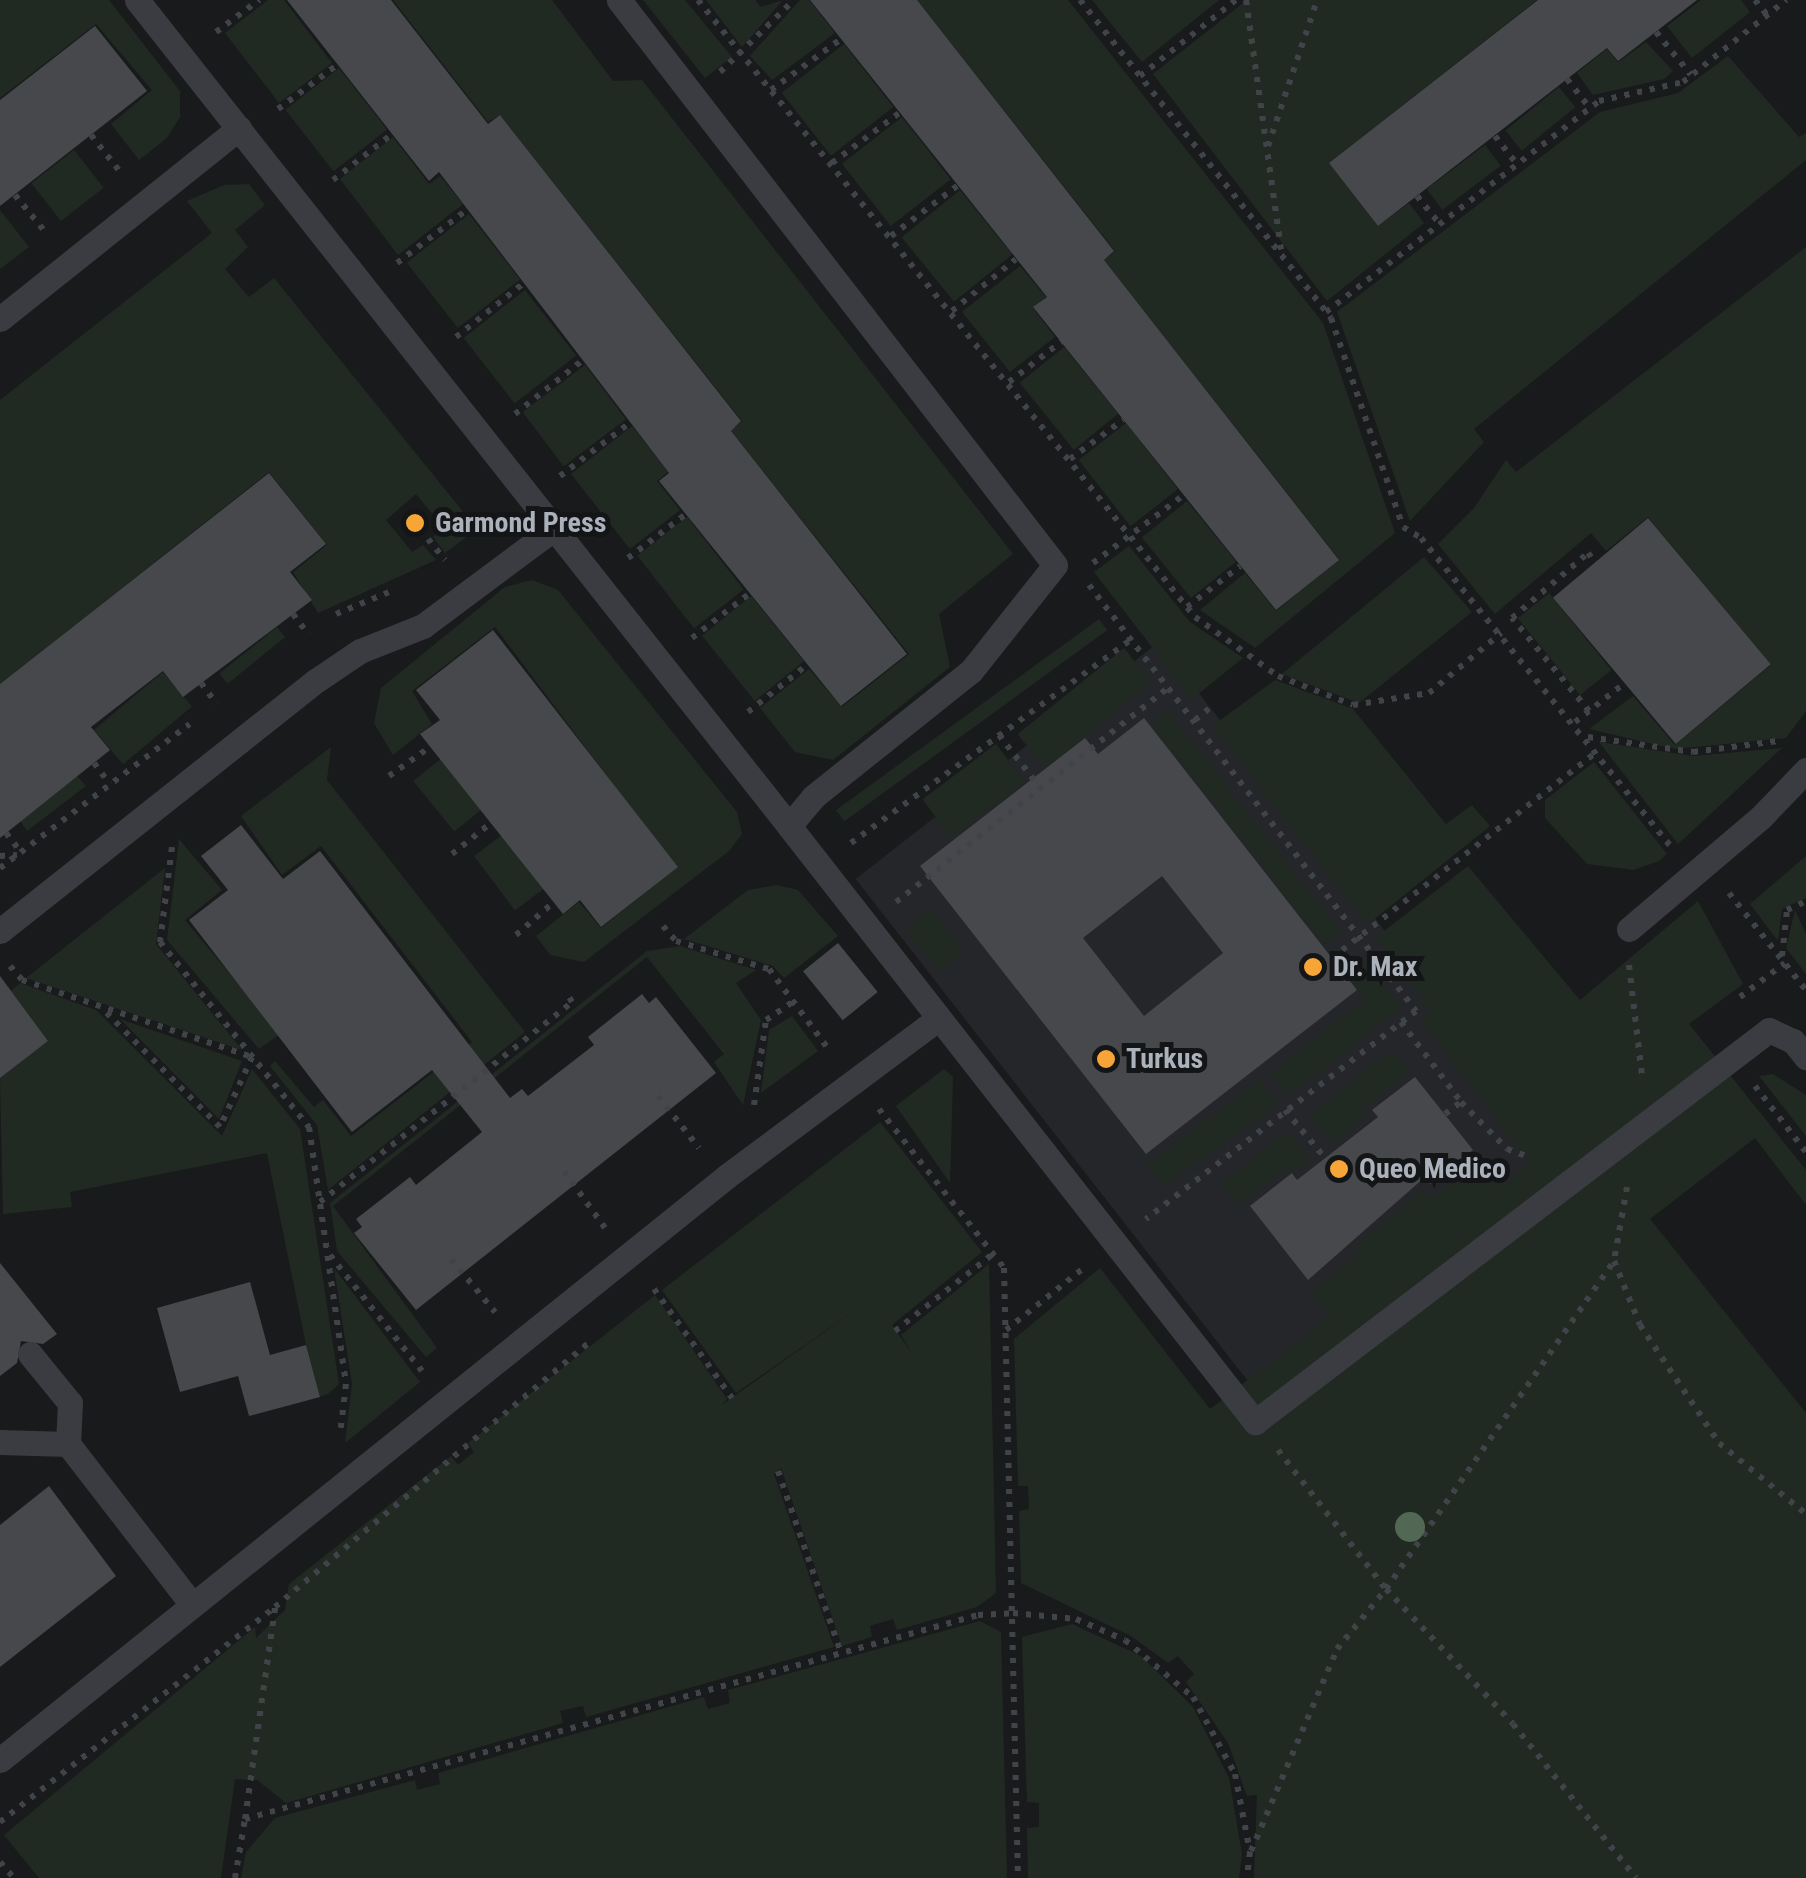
<!DOCTYPE html>
<html>
<head>
<meta charset="utf-8">
<style>
	body { margin:0 }
	#map { position:relative; width:1806px; height:1878px; overflow:hidden; background:#191a1c; font-family:"Roboto Condensed",sans-serif }
	div>[style] { position:absolute }
	.built>* { inset:0; background:#252629; transform-origin:0 0 }
	.green>* { inset:0; background:#212a22; transform-origin:0 0 }
	.building>* { inset:0; background:#46484c; transform-origin:0 0 }
	.path>* { height:6px; margin-top:-3px; transform-origin:0; background:repeating-linear-gradient(90deg,#404348 0 5px,transparent 0 13px) }
	.lane>* { height:25px; margin:-12.5px; padding:0 12.5px; transform-origin:12.5px; border-radius:12.5px; background:#3a3c41 }
	.trees>* { width:30px; height:30px; margin:-15px; border-radius:50%; background:#536854 }
	.dots>* { width:28px; height:28px; translate:-50% -50%; box-sizing:border-box; border:5px solid #141517; border-radius:50% }
	span { translate:-50% -50%; white-space:nowrap; text-align:center; line-height:1.15; -webkit-text-stroke:10px #141517; paint-order:stroke }
	.poi-label { font-size:28px; color:#acb2bc; font-weight:700 }
	.left { translate:0 -50%; text-align:left }
</style>
</head>
<body>
<div id="map">
	<div class="built">
		<div style="left:1159px;top:642px;width:666px;height:385px;rotate:52deg"></div>
	</div>
	<div class="green">
		<div style="clip-path:polygon(0 0,109px 0,180px 91px,180px 117px,167px 138px,139px 160px,111px 124px,152px 90px,96px 24px,0 98px)"></div>
		<div style="clip-path:polygon(268px 0,284px 0,332px 63px,279px 103px,225px 33px)"></div>
		<div style="clip-path:polygon(393px 0,552px 0,613px 81px,642px 80px,1013px 554px,939px 614px,950px 667px,833px 760px,795px 752px,760px 708px,809px 669px,842px 707px,909px 654px,731px 431px,742px 421px,500px 115px,488px 122px)"></div>
		<div style="clip-path:polygon(643px 0,685px 0,732px 57px,705px 78px)"></div>
		<div style="clip-path:polygon(706px 0,755px 0,761px 7px,783px 0,742px 47px)"></div>
		<div style="clip-path:polygon(800px 0,809px 0,835px 33px,772px 80px,750px 56px)"></div>
		<div style="clip-path:polygon(917px 0,1068px 0,1323px 323px,1395px 533px,1255px 648px,1200px 610px,1245px 573px,1276px 611px,1339px 559px,1104px 260px,1115px 251px)"></div>
		<div style="clip-path:polygon(1092px 0,1219px 0,1142px 62px)"></div>
		<div style="clip-path:polygon(1247px 0,1537px 0,1329px 163px,1378px 226px,1409px 203px,1424px 223px,1327px 301px,1153px 74px)"></div>
		<div style="clip-path:polygon(1701px 0,1741px 0,1750px 12px,1692px 58px,1667px 26px)"></div>
		<div style="clip-path:polygon(1646px 42px,1673px 71px,1664px 79px,1593px 95px,1577px 73px,1607px 49px,1618px 62px)"></div>
		<div style="left:844px;top:44px;width:80px;height:79px;rotate:52deg"></div>
		<div style="clip-path:polygon(1728px 56px,1799px 137px,1806px 133px,1806px 160px,1474px 429px,1484px 442px,1410px 521px,1337px 312px,1600px 112px,1678px 93px)"></div>
		<div style="left:339px;top:68px;width:78px;height:68px;rotate:52deg"></div>
		<div style="left:1559px;top:87px;width:26px;height:69px;rotate:51deg"></div>
		<div style="left:902px;top:117px;width:79px;height:76px;rotate:52deg"></div>
		<div style="clip-path:polygon(393px 137px,429px 184px,440px 176px,463px 204px,398px 255px,340px 179px)"></div>
		<div style="left:1485px;top:145px;width:26px;height:73px;rotate:53deg"></div>
		<div style="left:74px;top:150px;width:48px;height:54px;rotate:52deg"></div>
		<div style="clip-path:polygon(249px 184px,265px 205px,235px 230px,248px 247px,225px 269px,249px 297px,274px 278px,477px 529px,445px 553px,433px 537px,444px 528px,416px 494px,386px 520px,412px 552px,423px 545px,436px 560px,318px 613px,293px 572px,327px 545px,269px 472px,0 684px,0 400px,212px 233px,187px 201px,224px 185px)"></div>
		<div style="left:960px;top:190px;width:83px;height:75px;rotate:51deg"></div>
		<div style="clip-path:polygon(0 210px,29px 247px,0 269px)"></div>
		<div style="left:469px;top:214px;width:83px;height:79px;rotate:52deg"></div>
		<div style="clip-path:polygon(1806px 247px,1806px 711px,1786px 738px,1675px 749px,1589px 729px,1633px 696px,1675px 745px,1771px 665px,1648px 517px,1606px 551px,1591px 533px,1495px 614px,1438px 544px,1474px 508px,1506px 460px,1516px 472px)"></div>
		<div style="clip-path:polygon(1020px 266px,1046px 297px,1033px 308px,1055px 337px,1010px 372px,962px 312px)"></div>
		<div style="left:525px;top:290px;width:83px;height:78px;rotate:52deg"></div>
		<div style="left:1064px;top:347px;width:86px;height:57px;rotate:51deg"></div>
		<div style="left:585px;top:365px;width:68px;height:78px;rotate:53deg"></div>
		<div style="left:1126px;top:423px;width:84px;height:60px;rotate:52deg"></div>
		<div style="clip-path:polygon(632px 426px,668px 472px,657px 481px,680px 510px,630px 549px,571px 474px)"></div>
		<div style="left:1187px;top:501px;width:78px;height:58px;rotate:51deg"></div>
		<div style="left:687px;top:517px;width:92px;height:63px;rotate:52deg"></div>
		<div style="clip-path:polygon(1129px 546px,1190px 622px,1243px 658px,1192px 699px,1094px 572px)"></div>
		<div style="clip-path:polygon(1424px 557px,1472px 612px,1359px 703px,1282px 674px)"></div>
		<div style="clip-path:polygon(532px 580px,558px 590px,737px 812px,742px 834px,729px 851px,584px 962px,550px 955px,536px 936px,579px 902px,601px 928px,676px 868px,495px 627px,412px 691px,432px 724px,393px 755px,374px 723px,381px 688px,505px 587px)"></div>
		<div style="left:1549px;top:593px;width:99px;height:40px;rotate:51deg"></div>
		<div style="left:751px;top:596px;width:84px;height:63px;rotate:51deg"></div>
		<div style="left:1099px;top:619px;width:14px;height:325px;rotate:54deg"></div>
		<div style="left:277px;top:627px;width:13px;height:74px;rotate:51deg"></div>
		<div style="left:1124px;top:648px;width:44px;height:137px;rotate:51deg"></div>
		<div style="left:163px;top:672px;width:45px;height:90px;rotate:50deg"></div>
		<div style="clip-path:polygon(1275px 680px,1353px 709px,1446px 824px,1472px 805px,1490px 826px,1367px 925px,1212px 726px)"></div>
		<div style="left:1168px;top:711px;width:280px;height:21px;rotate:52deg"></div>
		<div style="clip-path:polygon(1599px 742px,1693px 756px,1782px 748px,1678px 844px)"></div>
		<div style="left:996px;top:744px;width:48px;height:92px;rotate:53deg"></div>
		<div style="clip-path:polygon(331px 747px,327px 780px,525px 1032px,328px 1190px,317px 1125px,270px 1066px,275px 1061px,314px 1107px,323px 1100px,351px 1136px,472px 1042px,321px 846px,282px 875px,241px 816px)"></div>
		<div style="left:453px;top:749px;width:65px;height:51px;rotate:51deg"></div>
		<div style="clip-path:polygon(58px 754px,86px 786px,27px 831px,20px 821px)"></div>
		<div style="clip-path:polygon(1594px 762px,1667px 854px,1659px 861px,1634px 870px,1587px 864px,1545px 818px,1545px 800px)"></div>
		<div style="left:518px;top:823px;width:68px;height:55px;rotate:53deg"></div>
		<div style="clip-path:polygon(179px 839px,222px 890px,185px 920px,280px 1034px,259px 1049px,167px 940px)"></div>
		<div style="clip-path:polygon(1806px 856px,1806px 898px,1782px 909px,1778px 941px,1750px 904px)"></div>
		<div style="clip-path:polygon(1468px 866px,1580px 1000px,1698px 901px,1743px 984px,1689px 1024px,1806px 1170px,1806px 1205px,1755px 1138px,1650px 1219px,1806px 1413px,1806px 1878px,1254px 1878px,1257px 1795px,1247px 1796px,1228px 1743px,1186px 1682px,1194px 1674px,1178px 1656px,1168px 1663px,1131px 1636px,1021px 1583px,1019px 1511px,1029px 1509px,1028px 1486px,1018px 1486px,1014px 1339px,1100px 1268px,1210px 1409px,1330px 1317px,1311px 1292px,1359px 1255px,1353px 1246px,1422px 1192px,1430px 1199px,1479px 1160px,1499px 1187px,1530px 1164px,1420px 1019px,1431px 1009px,1375px 938px)"></div>
		<div style="clip-path:polygon(165px 868px,156px 944px,242px 1050px,26px 978px)"></div>
		<div style="clip-path:polygon(777px 885px,798px 890px,838px 936px,784px 978px,773px 966px,684px 939px,748px 890px)"></div>
		<div style="left:931px;top:908px;width:54px;height:33px;rotate:52deg"></div>
		<div style="clip-path:polygon(1795px 910px,1806px 934px,1806px 974px,1786px 948px)"></div>
		<div style="clip-path:polygon(680px 946px,756px 970px,736px 983px,761px 1020px,743px 1105px,714px 1062px,724px 1054px,647px 957px,333px 1206px,437px 1348px,426px 1357px,337px 1251px,330px 1203px,647px 951px)"></div>
		<div style="clip-path:polygon(1363px 958px,1401px 1008px,1288px 1096px,1271px 1073px,1365px 999px,1345px 972px)"></div>
		<div style="clip-path:polygon(20px 983px,96px 1010px,222px 1136px,252px 1069px,300px 1129px,339px 1384px,329px 1393px,320px 1397px,306px 1345px,267px 1153px,70px 1192px,72px 1207px,3px 1214px,0 1078px,48px 1041px,11px 991px)"></div>
		<div style="clip-path:polygon(792px 1016px,818px 1051px,761px 1093px,769px 1030px)"></div>
		<div style="clip-path:polygon(120px 1019px,242px 1061px,219px 1119px)"></div>
		<div style="clip-path:polygon(1392px 1050px,1409px 1071px,1359px 1110px,1365px 1118px,1332px 1144px,1309px 1115px)"></div>
		<div style="clip-path:polygon(944px 1069px,953px 1077px,950px 1183px,896px 1106px)"></div>
		<div style="clip-path:polygon(1773px 1074px,1806px 1095px,1806px 1136px,1759px 1076px)"></div>
		<div style="left:1260px;top:1081px;width:29px;height:141px;rotate:54deg"></div>
		<div style="clip-path:polygon(880px 1122px,982px 1252px,892px 1325px,913px 1355px,901px 1335px,989px 1264px,996px 1593px,977px 1607px,897px 1630px,893px 1619px,870px 1626px,872px 1637px,842px 1646px,781px 1468px,774px 1474px,834px 1647px,586px 1717px,583px 1706px,560px 1711px,563px 1723px,286px 1803px,257px 1780px,235px 1779px,221px 1878px,39px 1878px,4px 1835px,255px 1627px,256px 1638px,285px 1610px,289px 1584px,451px 1456px,458px 1465px,474px 1452px,468px 1443px,655px 1295px,727px 1399px,722px 1405px,858px 1308px,736px 1393px,662px 1290px)"></div>
		<div style="clip-path:polygon(1287px 1132px,1310px 1162px,1295px 1173px,1289px 1167px,1240px 1205px,1222px 1183px)"></div>
		<div style="clip-path:polygon(334px 1268px,420px 1382px,345px 1443px,352px 1384px)"></div>
		<div style="clip-path:polygon(980px 1621px,1001px 1632px,1007px 1878px,241px 1878px,246px 1852px,275px 1818px,415px 1780px,417px 1790px,440px 1784px,438px 1773px,704px 1697px,708px 1709px,730px 1703px,728px 1690px)"></div>
		<div style="clip-path:polygon(1072px 1624px,1141px 1656px,1193px 1707px,1229px 1778px,1242px 1854px,1239px 1878px,1028px 1878px,1027px 1828px,1039px 1827px,1039px 1803px,1027px 1802px,1022px 1637px)"></div>
	</div>
	<div class="building">
		<div style="clip-path:polygon(287px 0,391px 0,488px 124px,500px 115px,741px 421px,731px 431px,907px 654px,841px 706px,659px 481px,669px 473px,439px 172px,429px 181px)"></div>
		<div style="clip-path:polygon(810px 0,917px 0,1114px 251px,1104px 260px,1339px 560px,1276px 610px,1033px 307px,1047px 297px)"></div>
		<div style="clip-path:polygon(1538px 0,1697px 0,1618px 61px,1607px 48px,1378px 226px,1329px 163px)"></div>
		<div style="clip-path:polygon(95px 26px,147px 91px,0 206px,0 100px)"></div>
		<div style="clip-path:polygon(269px 473px,326px 544px,290px 572px,312px 600px,183px 697px,163px 671px,91px 727px,110px 750px,0 838px,0 684px)"></div>
		<div style="left:1648px;top:518px;width:191px;height:124px;rotate:50deg"></div>
		<div style="clip-path:polygon(493px 630px,678px 867px,601px 927px,580px 900px,563px 914px,420px 734px,440px 720px,416px 690px)"></div>
		<div style="clip-path:polygon(evenodd,1144px 718px,1357px 990px,1146px 1154px,920px 866px,1085px 738px,1098px 754px,1144px 718px,1162px 876px,1223px 953px,1144px 1016px,1083px 938px,1162px 876px)"></div>
		<div style="clip-path:polygon(241px 825px,283px 879px,320px 851px,510px 1098px,522px 1089px,528px 1096px,594px 1045px,588px 1037px,642px 994px,649px 1003px,656px 997px,716px 1073px,416px 1310px,354px 1233px,362px 1227px,356px 1219px,410px 1177px,416px 1185px,482px 1132px,432px 1070px,352px 1132px,189px 920px,228px 890px,201px 856px)"></div>
		<div style="left:838px;top:943px;width:63px;height:45px;rotate:51deg"></div>
		<div style="clip-path:polygon(0 976px,48px 1041px,0 1078px)"></div>
		<div style="clip-path:polygon(1415px 1077px,1473px 1150px,1430px 1184px,1425px 1177px,1308px 1280px,1250px 1206px,1292px 1173px,1297px 1180px,1378px 1117px,1372px 1110px)"></div>
		<div style="clip-path:polygon(0 1263px,57px 1334px,43px 1344px,21px 1341px,17px 1363px,0 1376px)"></div>
		<div style="clip-path:polygon(250px 1282px,270px 1355px,306px 1345px,320px 1397px,249px 1416px,238px 1376px,180px 1392px,157px 1308px)"></div>
		<div style="clip-path:polygon(49px 1486px,116px 1576px,0 1667px,0 1525px)"></div>
	</div>
	<div class="path">
		<div style="left:698px;top:0;width:792px;rotate:51.15deg"></div>
		<div style="left:1195px;top:617px;width:102px;rotate:35.4deg"></div>
		<div style="left:1278px;top:676px;width:80px;rotate:21.1deg"></div>
		<div style="left:1353px;top:705px;width:77px;rotate:-9deg"></div>
		<div style="left:1429px;top:693px;width:94px;rotate:-39.8deg"></div>
		<div style="left:1080px;top:0;width:405px;rotate:51.7deg"></div>
		<div style="left:1331px;top:318px;width:221px;rotate:71deg"></div>
		<div style="left:1403px;top:527px;width:21px;rotate:31deg"></div>
		<div style="left:1421px;top:538px;width:396px;rotate:51deg"></div>
		<div style="left:1246px;top:0;width:259px;rotate:82deg"></div>
		<div style="left:1755px;top:0;width:19px;rotate:51deg"></div>
		<div style="left:216px;top:32px;width:54px;rotate:-36.7deg"></div>
		<div style="left:1656px;top:32px;width:55px;rotate:50.9deg"></div>
		<div style="left:720px;top:72px;width:103px;rotate:-44.2deg"></div>
		<div style="left:1140px;top:76px;width:122px;rotate:-38.4deg"></div>
		<div style="left:1567px;top:79px;width:37px;rotate:52deg"></div>
		<div style="left:771px;top:90px;width:87px;rotate:-36.1deg"></div>
		<div style="left:278px;top:109px;width:74px;rotate:-36.7deg"></div>
		<div style="left:91px;top:135px;width:48px;rotate:51.7deg"></div>
		<div style="left:1495px;top:136px;width:36px;rotate:52deg"></div>
		<div style="left:1268px;top:146px;width:154px;rotate:-71.4deg"></div>
		<div style="left:832px;top:163px;width:84px;rotate:-36.7deg"></div>
		<div style="left:333px;top:180px;width:75px;rotate:-37.9deg"></div>
		<div style="left:15px;top:195px;width:49px;rotate:50.8deg"></div>
		<div style="left:1417px;top:196px;width:36px;rotate:51deg"></div>
		<div style="left:891px;top:236px;width:83px;rotate:-37.1deg"></div>
		<div style="left:397px;top:263px;width:89px;rotate:-37.3deg"></div>
		<div style="left:952px;top:311px;width:82px;rotate:-39.1deg"></div>
		<div style="left:1326px;top:312px;width:345px;rotate:-37.7deg"></div>
		<div style="left:1599px;top:101px;width:86px;rotate:-12.7deg"></div>
		<div style="left:1683px;top:82px;width:132px;rotate:-38.5deg"></div>
		<div style="left:456px;top:337px;width:87px;rotate:-38.5deg"></div>
		<div style="left:1009px;top:382px;width:66px;rotate:-37.6deg"></div>
		<div style="left:515px;top:414px;width:87px;rotate:-38.5deg"></div>
		<div style="left:1070px;top:459px;width:66px;rotate:-36.3deg"></div>
		<div style="left:560px;top:476px;width:89px;rotate:-37.3deg"></div>
		<div style="left:428px;top:539px;width:27px;rotate:51deg"></div>
		<div style="left:628px;top:558px;width:73px;rotate:-37.2deg"></div>
		<div style="left:1093px;top:563px;width:114px;rotate:-36.8deg"></div>
		<div style="left:1089px;top:585px;width:537px;rotate:52.49deg"></div>
		<div style="left:1416px;top:1011px;width:341px;rotate:142.4deg"></div>
		<div style="left:1187px;top:607px;width:67px;rotate:-37.7deg"></div>
		<div style="left:293px;top:614px;width:26px;rotate:53deg"></div>
		<div style="left:336px;top:614px;width:57px;rotate:-22.5deg"></div>
		<div style="left:692px;top:638px;width:73px;rotate:-37.8deg"></div>
		<div style="left:201px;top:683px;width:26px;rotate:53deg"></div>
		<div style="left:1589px;top:711px;width:121px;rotate:-129.6deg"></div>
		<div style="left:1512px;top:618px;width:100px;rotate:-40.5deg"></div>
		<div style="left:1588px;top:553px;width:11px;rotate:52deg"></div>
		<div style="left:748px;top:712px;width:77px;rotate:-38.7deg"></div>
		<div style="left:1195px;top:720px;width:19px;rotate:-39deg"></div>
		<div style="left:1575px;top:722px;width:63px;rotate:-38deg"></div>
		<div style="left:999px;top:735px;width:68px;rotate:52.1deg"></div>
		<div style="left:1588px;top:737px;width:106px;rotate:8.1deg"></div>
		<div style="left:1693px;top:752px;width:86px;rotate:-7.4deg"></div>
		<div style="left:94px;top:763px;width:26px;rotate:53deg"></div>
		<div style="left:389px;top:776px;width:50px;rotate:-35.3deg"></div>
		<div style="left:6px;top:833px;width:24px;rotate:52deg"></div>
		<div style="left:851px;top:843px;width:349px;rotate:-36deg"></div>
		<div style="left:172px;top:847px;width:96px;rotate:97.2deg"></div>
		<div style="left:160px;top:942px;width:238px;rotate:51.2deg"></div>
		<div style="left:309px;top:1127px;width:260px;rotate:81.8deg"></div>
		<div style="left:346px;top:1384px;width:50px;rotate:96.8deg"></div>
		<div style="left:452px;top:854px;width:50px;rotate:-38.5deg"></div>
		<div style="left:0;top:856px;width:17px;rotate:-3deg"></div>
		<div style="left:0;top:868px;width:238px;rotate:-37.2deg"></div>
		<div style="left:1729px;top:893px;width:124px;rotate:51.6deg"></div>
		<div style="left:896px;top:902px;width:349px;rotate:-38.2deg"></div>
		<div style="left:663px;top:926px;width:20px;rotate:49deg"></div>
		<div style="left:676px;top:941px;width:97px;rotate:16.8deg"></div>
		<div style="left:769px;top:969px;width:102px;rotate:53.4deg"></div>
		<div style="left:516px;top:935px;width:50px;rotate:-41deg"></div>
		<div style="left:1782px;top:956px;width:46px;rotate:-83.8deg"></div>
		<div style="left:1787px;top:910px;width:21px;rotate:-25deg"></div>
		<div style="left:1332px;top:958px;width:337px;rotate:-37.9deg"></div>
		<div style="left:1629px;top:965px;width:112px;rotate:83.3deg"></div>
		<div style="left:10px;top:966px;width:18px;rotate:49deg"></div>
		<div style="left:22px;top:980px;width:243px;rotate:18.5deg"></div>
		<div style="left:252px;top:1057px;width:77px;rotate:114.6deg"></div>
		<div style="left:220px;top:1127px;width:163px;rotate:-134.8deg"></div>
		<div style="left:1740px;top:997px;width:56px;rotate:-37.1deg"></div>
		<div style="left:1401px;top:1022px;width:100px;rotate:53.1deg"></div>
		<div style="left:1461px;top:1102px;width:66px;rotate:45.6deg"></div>
		<div style="left:1507px;top:1149px;width:20px;rotate:20deg"></div>
		<div style="left:1755px;top:1086px;width:83px;rotate:52.3deg"></div>
		<div style="left:658px;top:1096px;width:66px;rotate:51.7deg"></div>
		<div style="left:754px;top:1105px;width:86px;rotate:-82deg"></div>
		<div style="left:766px;top:1020px;width:32px;rotate:-34deg"></div>
		<div style="left:879px;top:1109px;width:202px;rotate:51.8deg"></div>
		<div style="left:1004px;top:1268px;width:610px;rotate:88.69deg"></div>
		<div style="left:1285px;top:1110px;width:62px;rotate:50.2deg"></div>
		<div style="left:1445px;top:1114px;width:20px;rotate:-37deg"></div>
		<div style="left:564px;top:1171px;width:70px;rotate:54.3deg"></div>
		<div style="left:1627px;top:1187px;width:75px;rotate:100deg"></div>
		<div style="left:1614px;top:1261px;width:69px;rotate:67.9deg"></div>
		<div style="left:1640px;top:1325px;width:142px;rotate:56.2deg"></div>
		<div style="left:1719px;top:1443px;width:112px;rotate:39.2deg"></div>
		<div style="left:320px;top:1202px;width:322px;rotate:-38.4deg"></div>
		<div style="left:572px;top:1002px;width:12px;rotate:-121deg"></div>
		<div style="left:330px;top:1255px;width:148px;rotate:51.6deg"></div>
		<div style="left:451px;top:1259px;width:69px;rotate:50.3deg"></div>
		<div style="left:654px;top:1289px;width:134px;rotate:54.4deg"></div>
		<div style="left:1006px;top:1330px;width:101px;rotate:-38.6deg"></div>
		<div style="left:895px;top:1331px;width:125px;rotate:-38.2deg"></div>
		<div style="left:1278px;top:1450px;width:176px;rotate:52.2deg"></div>
		<div style="left:1386px;top:1589px;width:185px;rotate:46.7deg"></div>
		<div style="left:1513px;top:1724px;width:197px;rotate:51.4deg"></div>
		<div style="left:778px;top:1471px;width:193px;rotate:70.9deg"></div>
		<div style="left:245px;top:1819px;width:214px;rotate:-81.9deg"></div>
		<div style="left:0;top:1822px;width:349px;rotate:-38deg"></div>
		<div style="left:275px;top:1607px;width:410px;rotate:-40.1deg"></div>
		<div style="left:1251px;top:1851px;width:220px;rotate:-66.9deg"></div>
		<div style="left:1337px;top:1649px;width:77px;rotate:-50.8deg"></div>
		<div style="left:1386px;top:1589px;width:399px;rotate:-55.2deg"></div>
		<div style="left:0;top:1862px;width:21px;rotate:49deg"></div>
		<div style="left:235px;top:1878px;width:60px;rotate:-80.4deg"></div>
		<div style="left:245px;top:1819px;width:761px;rotate:-15.55deg"></div>
		<div style="left:978px;top:1615px;width:35px;rotate:-3deg"></div>
		<div style="left:1013px;top:1613px;width:63px;rotate:5.4deg"></div>
		<div style="left:1076px;top:1619px;width:53px;rotate:23.2deg"></div>
		<div style="left:1125px;top:1640px;width:89px;rotate:40deg"></div>
		<div style="left:1193px;top:1697px;width:88px;rotate:61.4deg"></div>
		<div style="left:1235px;top:1774px;width:79px;rotate:79.1deg"></div>
		<div style="left:1250px;top:1852px;width:26px;rotate:97deg"></div>
	</div>
	<div class="lane">
		<div style="left:137px;top:0;width:1052px;rotate:51.71deg"></div>
		<div style="left:789px;top:826px;width:38px;rotate:-50deg"></div>
		<div style="left:813px;top:797px;width:202px;rotate:-38.6deg"></div>
		<div style="left:971px;top:671px;width:135px;rotate:-51.6deg"></div>
		<div style="left:1055px;top:565px;width:714px;rotate:-127.66deg"></div>
		<div style="left:0;top:319px;width:306px;rotate:-38.6deg"></div>
		<div style="left:789px;top:826px;width:757px;rotate:51.98deg"></div>
		<div style="left:1255px;top:1422px;width:646px;rotate:-37.33deg"></div>
		<div style="left:1769px;top:1030px;width:26px;rotate:25deg"></div>
		<div style="left:1793px;top:1041px;width:21px;rotate:51deg"></div>
		<div style="left:1629px;top:929px;width:173px;rotate:-40.3deg"></div>
		<div style="left:1761px;top:817px;width:65px;rotate:-46.2deg"></div>
		<div style="left:0;top:931px;width:404px;rotate:-38.4deg"></div>
		<div style="left:317px;top:680px;width:52px;rotate:-34deg"></div>
		<div style="left:360px;top:651px;width:68px;rotate:-21.6deg"></div>
		<div style="left:423px;top:626px;width:167px;rotate:-36.7deg"></div>
		<div style="left:30px;top:1354px;width:63px;rotate:50.8deg"></div>
		<div style="left:70px;top:1403px;width:41px;rotate:92.8deg"></div>
		<div style="left:0;top:1442px;width:68px;rotate:1.7deg"></div>
		<div style="left:68px;top:1444px;width:201px;rotate:52.3deg"></div>
		<div style="left:0;top:1760px;width:933px;rotate:-38.77deg"></div>
		<div style="left:727px;top:1176px;width:261px;rotate:-36.7deg"></div>
	</div>
	<div class="trees">
		<div style="left:1410px;top:1527px"></div>
	</div>
	<div class="dots">
		<div style="left:415px;top:523px;background:#f7a537"></div>
		<div style="left:1313px;top:967px;background:#f7a537"></div>
		<div style="left:1106px;top:1059px;background:#f7a537"></div>
		<div style="left:1339px;top:1169px;background:#f7a537"></div>
	</div>
	<div class="poi-label">
		<span class="left" style="left:435px;top:523px">Garmond Press</span>
		<span class="left" style="left:1333px;top:967px">Dr. Max</span>
		<span class="left" style="left:1126px;top:1059px">Turkus</span>
		<span class="left" style="left:1359px;top:1169px">Queo Medico</span>
	</div>
</div>
</body>
</html>
